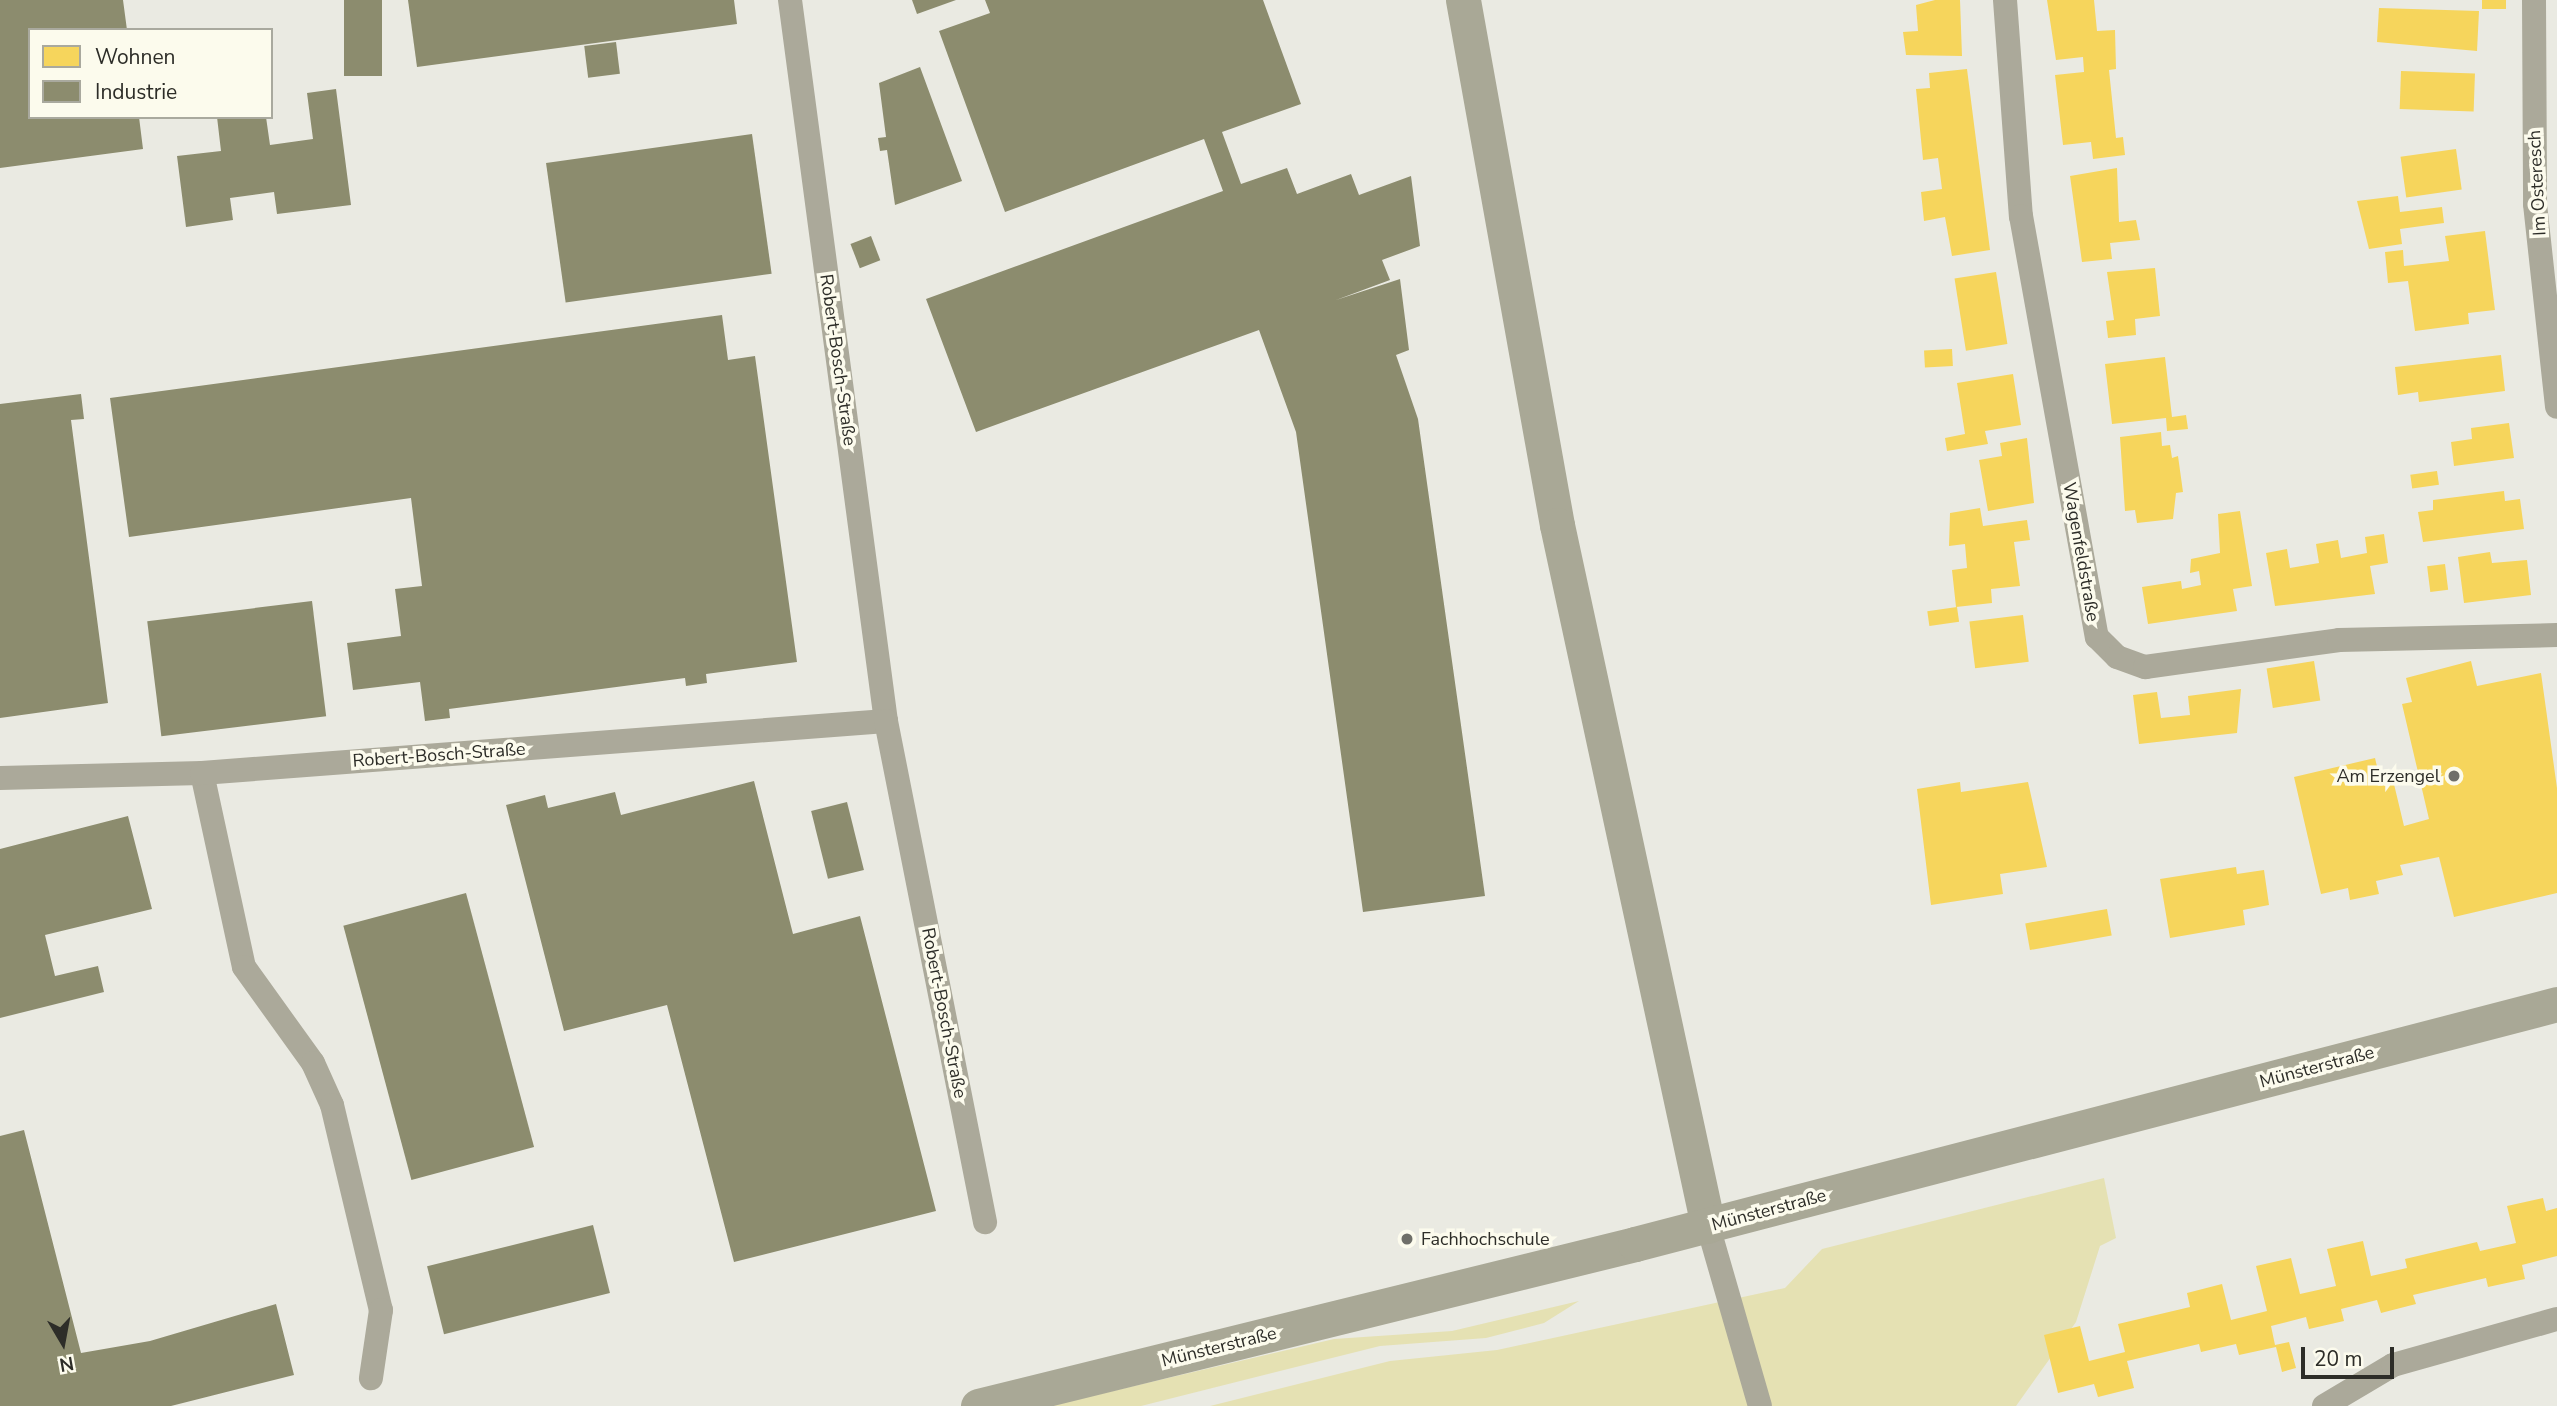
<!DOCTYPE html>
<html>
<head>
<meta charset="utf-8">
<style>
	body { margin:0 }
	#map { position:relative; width:2557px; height:1406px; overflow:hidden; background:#eaeae2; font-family:"Nunito Sans",sans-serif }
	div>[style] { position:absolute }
	.green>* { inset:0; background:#e5e1b3 }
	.homes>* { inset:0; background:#f6d55c; transform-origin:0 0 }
	.industry>* { inset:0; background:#8c8c6e; transform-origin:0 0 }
	.minor>* { height:24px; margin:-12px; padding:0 12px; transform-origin:12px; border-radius:12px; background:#aba99a }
	.secondary>* { height:35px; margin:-17.5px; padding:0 17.5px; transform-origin:17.5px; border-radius:17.5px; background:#a9a896 }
	.dots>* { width:19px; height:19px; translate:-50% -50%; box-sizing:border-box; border:4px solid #fcfbed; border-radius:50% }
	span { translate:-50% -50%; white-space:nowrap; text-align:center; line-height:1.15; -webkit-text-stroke:7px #fcfbed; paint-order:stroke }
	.street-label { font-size:18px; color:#2d2d28 }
	.poi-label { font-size:18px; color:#2d2d28 }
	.right { translate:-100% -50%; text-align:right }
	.left { translate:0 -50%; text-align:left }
	.legend { position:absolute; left:28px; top:28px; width:245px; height:91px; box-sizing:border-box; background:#fcfbed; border:2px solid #a9a99e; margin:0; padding:9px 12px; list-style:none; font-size:21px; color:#2d2d28 }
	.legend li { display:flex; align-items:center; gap:14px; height:35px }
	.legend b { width:35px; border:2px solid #a9a99e }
	.north { position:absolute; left:28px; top:1308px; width:70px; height:70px; -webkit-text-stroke:5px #fcfbed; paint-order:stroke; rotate:170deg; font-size:19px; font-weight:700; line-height:28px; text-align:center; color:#2d2d28 }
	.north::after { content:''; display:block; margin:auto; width:24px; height:32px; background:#2d2d28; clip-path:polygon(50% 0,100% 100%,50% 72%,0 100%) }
	.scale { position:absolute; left:2301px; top:1347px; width:93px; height:32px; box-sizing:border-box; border:4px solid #2d2d28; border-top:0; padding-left:9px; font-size:21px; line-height:24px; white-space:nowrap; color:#2d2d28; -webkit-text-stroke:5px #fcfbed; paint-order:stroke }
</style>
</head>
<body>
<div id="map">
	<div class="green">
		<div style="clip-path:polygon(2104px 1178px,2116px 1238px,2100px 1246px,2076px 1322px,2016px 1406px,1210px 1406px,1390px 1361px,1497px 1350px,1785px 1288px,1822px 1249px)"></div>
		<div style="clip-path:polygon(1579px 1301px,1544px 1323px,1486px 1338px,1380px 1346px,1141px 1406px,1049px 1406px,1334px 1339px,1452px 1331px)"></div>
	</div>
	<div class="homes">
		<div style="clip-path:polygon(1935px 0,1960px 0,1962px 56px,1906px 55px,1903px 32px,1918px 31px,1916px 5px)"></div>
		<div style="clip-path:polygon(2047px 0,2094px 0,2097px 31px,2115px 30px,2116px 69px,2109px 70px,2116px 138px,2123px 137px,2125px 155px,2093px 159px,2091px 142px,2063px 145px,2055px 75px,2084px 72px,2083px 57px,2056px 60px)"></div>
		<div style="left:2482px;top:0;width:24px;height:9px"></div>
		<div style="clip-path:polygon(2379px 8px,2479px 11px,2477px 51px,2377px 42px)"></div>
		<div style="clip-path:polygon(1967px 69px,1990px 250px,1952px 256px,1945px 217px,1924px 221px,1921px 192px,1942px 189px,1938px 158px,1923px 160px,1916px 89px,1930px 88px,1929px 73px)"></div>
		<div style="left:2401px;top:71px;width:74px;height:38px;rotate:2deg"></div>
		<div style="left:2456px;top:149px;width:41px;height:56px;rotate:82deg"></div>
		<div style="clip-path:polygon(2117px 168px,2119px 222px,2136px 220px,2140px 240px,2110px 243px,2112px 259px,2082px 262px,2070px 176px)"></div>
		<div style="clip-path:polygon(2398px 196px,2400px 212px,2442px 207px,2444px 223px,2400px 229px,2402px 244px,2369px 249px,2357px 201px)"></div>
		<div style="clip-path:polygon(2485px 231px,2495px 310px,2468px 313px,2469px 324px,2415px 331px,2408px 281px,2388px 283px,2385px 252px,2403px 250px,2404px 266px,2449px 261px,2445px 236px)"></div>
		<div style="clip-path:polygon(2155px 268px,2160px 316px,2135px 319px,2136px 335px,2108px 338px,2106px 321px,2114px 320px,2107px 272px)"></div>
		<div style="left:1996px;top:272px;width:73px;height:42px;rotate:81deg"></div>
		<div style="left:1952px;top:349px;width:17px;height:28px;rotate:87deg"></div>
		<div style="clip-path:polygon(2501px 355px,2505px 391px,2419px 402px,2418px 392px,2398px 395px,2395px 367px)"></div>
		<div style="clip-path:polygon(2165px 357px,2172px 417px,2186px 415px,2188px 429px,2167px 431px,2166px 418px,2112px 424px,2105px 364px)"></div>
		<div style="clip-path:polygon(2013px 374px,2021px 425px,1985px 431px,1988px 444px,1947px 451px,1945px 438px,1965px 434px,1957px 383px)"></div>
		<div style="clip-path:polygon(2509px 423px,2514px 458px,2454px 466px,2451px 442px,2472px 439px,2471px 428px)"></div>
		<div style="clip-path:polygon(2161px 432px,2162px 446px,2170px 445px,2172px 458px,2178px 456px,2183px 492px,2176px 493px,2173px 519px,2137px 523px,2135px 510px,2125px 511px,2120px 437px)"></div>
		<div style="clip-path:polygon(2027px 438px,2034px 503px,1988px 511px,1979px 460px,2002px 456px,2000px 443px)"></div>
		<div style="left:2437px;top:471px;width:14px;height:27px;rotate:82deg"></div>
		<div style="clip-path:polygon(2504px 491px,2505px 501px,2520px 499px,2524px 529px,2423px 542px,2418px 512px,2433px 510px,2433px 500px)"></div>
		<div style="clip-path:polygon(1980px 508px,1983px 526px,2027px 520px,2030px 540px,2014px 542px,2020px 586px,1991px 589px,1992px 603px,1956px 607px,1952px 570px,1967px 568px,1965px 544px,1949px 546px,1950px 513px)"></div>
		<div style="clip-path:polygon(2240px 511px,2252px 586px,2233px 589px,2237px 611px,2148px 624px,2142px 587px,2181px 581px,2182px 589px,2201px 585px,2199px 571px,2190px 573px,2191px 559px,2220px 553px,2218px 514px)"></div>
		<div style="clip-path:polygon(2384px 534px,2388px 563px,2370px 566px,2375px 594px,2275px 606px,2266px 553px,2287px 549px,2290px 568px,2319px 563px,2316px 544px,2338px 540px,2341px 558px,2367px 553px,2365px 537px)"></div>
		<div style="clip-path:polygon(2490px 552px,2492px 563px,2527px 560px,2531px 595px,2464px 603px,2458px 557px)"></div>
		<div style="left:2445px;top:564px;width:26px;height:18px;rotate:83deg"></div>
		<div style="left:1957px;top:607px;width:15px;height:30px;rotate:82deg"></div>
		<div style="left:2023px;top:615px;width:47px;height:54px;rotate:83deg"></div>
		<div style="left:2314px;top:661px;width:40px;height:48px;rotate:81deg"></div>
		<div style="clip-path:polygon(2471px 661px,2477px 686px,2541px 673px,2557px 788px,2557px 893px,2454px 917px,2439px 857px,2400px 865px,2403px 875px,2376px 881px,2379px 894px,2350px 900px,2348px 888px,2321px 894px,2294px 777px,2375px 758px,2380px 779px,2393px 780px,2404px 826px,2429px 819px,2402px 704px,2412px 702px,2406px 678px)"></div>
		<div style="clip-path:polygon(2241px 689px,2237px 733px,2139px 744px,2133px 695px,2157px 692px,2161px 718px,2190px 715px,2188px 696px)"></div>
		<div style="clip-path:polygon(1960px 782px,1961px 792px,2028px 782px,2047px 867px,2000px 874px,2003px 894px,1931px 905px,1917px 789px)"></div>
		<div style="clip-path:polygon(2236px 867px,2237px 874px,2264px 870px,2269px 905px,2243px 910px,2245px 925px,2170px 938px,2160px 879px)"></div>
		<div style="left:2107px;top:909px;width:27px;height:83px;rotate:80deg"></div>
		<div style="clip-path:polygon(2543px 1198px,2546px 1211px,2557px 1208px,2557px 1256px,2522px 1265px,2525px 1279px,2488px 1287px,2486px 1278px,2413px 1295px,2416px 1304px,2381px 1313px,2377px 1300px,2341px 1309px,2344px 1321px,2309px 1329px,2306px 1317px,2271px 1326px,2275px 1345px,2289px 1342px,2296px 1368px,2282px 1372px,2276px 1347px,2239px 1355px,2236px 1344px,2201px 1352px,2199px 1344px,2127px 1361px,2134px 1388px,2098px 1397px,2094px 1384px,2058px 1393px,2044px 1335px,2080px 1326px,2089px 1361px,2125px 1352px,2118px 1324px,2190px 1307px,2187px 1293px,2222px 1284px,2231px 1320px,2267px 1311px,2256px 1266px,2291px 1258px,2300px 1294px,2336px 1286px,2327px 1249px,2363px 1241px,2371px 1276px,2407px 1268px,2405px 1259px,2477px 1242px,2480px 1251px,2516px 1243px,2507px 1206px)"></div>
	</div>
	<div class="industry">
		<div style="clip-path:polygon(0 0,123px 0,127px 30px,30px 30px,30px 117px,139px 117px,143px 149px,0 168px)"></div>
		<div style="left:344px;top:0;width:38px;height:76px"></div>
		<div style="clip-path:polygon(408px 0,734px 0,737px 24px,417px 67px)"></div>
		<div style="clip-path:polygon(912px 0,956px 0,917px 14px)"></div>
		<div style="clip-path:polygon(985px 0,1263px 0,1301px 104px,1222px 132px,1241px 184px,1287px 168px,1297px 194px,1351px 174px,1359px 195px,1411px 176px,1420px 246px,1382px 260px,1390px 280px,1336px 300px,1400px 279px,1409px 350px,1396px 355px,1418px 419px,1485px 896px,1363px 912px,1296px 432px,1259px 330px,976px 432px,926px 299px,1223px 191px,1204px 139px,1005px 212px,939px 31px,990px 13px)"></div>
		<div style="left:616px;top:42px;width:32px;height:32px;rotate:83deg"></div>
		<div style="clip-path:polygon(920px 67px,962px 181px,895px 205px,887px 150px,880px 151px,878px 138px,886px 137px,879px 83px)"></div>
		<div style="clip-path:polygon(336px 89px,351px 205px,277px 214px,274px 192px,230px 198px,233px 220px,186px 227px,177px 156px,221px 151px,217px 117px,266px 117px,270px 145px,313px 139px,307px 93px)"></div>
		<div style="left:752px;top:134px;width:141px;height:208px;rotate:82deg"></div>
		<div style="left:871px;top:236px;width:26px;height:22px;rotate:69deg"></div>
		<div style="clip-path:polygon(722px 315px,728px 360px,755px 356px,797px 662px,706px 674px,707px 683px,686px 686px,685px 678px,449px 709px,450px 718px,425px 721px,420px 682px,353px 690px,347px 643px,401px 636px,395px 589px,422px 586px,411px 498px,129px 537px,110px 398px)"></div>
		<div style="clip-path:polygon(81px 394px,84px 419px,71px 420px,108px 703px,0 718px,0 404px)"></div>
		<div style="left:312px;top:601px;width:116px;height:166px;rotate:83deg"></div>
		<div style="clip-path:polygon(754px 781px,793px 934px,860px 916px,936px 1211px,734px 1262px,667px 1005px,564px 1031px,506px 805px,545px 795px,548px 808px,615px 792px,621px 815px)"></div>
		<div style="left:847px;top:802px;width:70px;height:37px;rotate:76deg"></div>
		<div style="clip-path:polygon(128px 816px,152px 909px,45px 935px,55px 976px,98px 966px,104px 992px,0 1018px,0 849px)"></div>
		<div style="left:466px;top:893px;width:263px;height:127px;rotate:75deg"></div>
		<div style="clip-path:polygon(24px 1130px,81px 1353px,150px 1341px,276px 1304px,294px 1375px,171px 1406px,0 1406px,0 1136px)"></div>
		<div style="left:593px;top:1225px;width:70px;height:171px;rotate:76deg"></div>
	</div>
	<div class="minor">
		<div style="left:790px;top:0;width:727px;rotate:82.42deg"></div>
		<div style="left:2005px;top:0;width:217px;rotate:85.8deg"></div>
		<div style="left:2021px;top:216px;width:428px;rotate:79.8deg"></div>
		<div style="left:2097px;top:637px;width:28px;rotate:45deg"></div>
		<div style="left:2117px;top:657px;width:30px;rotate:20deg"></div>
		<div style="left:2145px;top:667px;width:196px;rotate:-7.9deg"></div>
		<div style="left:2339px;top:640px;width:218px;rotate:-1.3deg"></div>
		<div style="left:2534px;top:0;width:204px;rotate:89.7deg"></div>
		<div style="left:2535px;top:204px;width:204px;rotate:83.8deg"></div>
		<div style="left:202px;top:773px;width:198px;rotate:77.8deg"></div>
		<div style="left:244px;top:967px;width:118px;rotate:54.3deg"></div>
		<div style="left:313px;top:1063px;width:46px;rotate:65.7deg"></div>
		<div style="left:332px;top:1105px;width:211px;rotate:76.6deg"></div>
		<div style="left:381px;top:1310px;width:69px;rotate:98.4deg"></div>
		<div style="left:0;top:778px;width:202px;rotate:-1.4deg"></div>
		<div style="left:202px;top:773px;width:686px;rotate:-4.35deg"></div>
		<div style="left:886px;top:721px;width:511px;rotate:78.82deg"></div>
		<div style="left:1708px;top:1226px;width:187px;rotate:73.9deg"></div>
		<div style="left:2324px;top:1406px;width:80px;rotate:-30.7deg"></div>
		<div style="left:2393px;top:1365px;width:170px;rotate:-15.7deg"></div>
	</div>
	<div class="secondary">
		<div style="left:1463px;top:0;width:533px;rotate:79.85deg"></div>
		<div style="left:1557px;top:525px;width:717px;rotate:77.84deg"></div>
		<div style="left:978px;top:1406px;width:677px;rotate:-13.85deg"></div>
		<div style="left:1635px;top:1244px;width:953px;rotate:-14.59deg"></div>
	</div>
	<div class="dots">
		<div style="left:2454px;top:776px;background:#6f6f69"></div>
		<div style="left:1407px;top:1239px;background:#6f6f69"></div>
	</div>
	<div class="street-label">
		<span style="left:2537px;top:183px;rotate:-93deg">Im Osteresch</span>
		<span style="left:838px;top:360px;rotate:82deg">Robert-Bosch-Straße</span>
		<span style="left:2081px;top:552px;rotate:80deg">Wagenfeldstraße</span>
		<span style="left:439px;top:755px;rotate:-4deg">Robert-Bosch-Straße</span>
		<span style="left:944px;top:1013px;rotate:79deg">Robert-Bosch-Straße</span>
		<span style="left:2317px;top:1067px;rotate:-15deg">Münsterstraße</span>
		<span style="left:1769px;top:1210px;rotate:-15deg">Münsterstraße</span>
		<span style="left:1219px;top:1347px;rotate:-14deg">Münsterstraße</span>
	</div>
	<div class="poi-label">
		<span class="right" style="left:2440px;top:776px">Am Erzengel</span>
		<span class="left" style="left:1421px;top:1239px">Fachhochschule</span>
	</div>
	<ul class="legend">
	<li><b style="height:19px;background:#f6d55c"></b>Wohnen</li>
	<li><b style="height:19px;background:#8c8c6e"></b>Industrie</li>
	</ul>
	<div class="north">N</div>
	<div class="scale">20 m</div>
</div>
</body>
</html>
